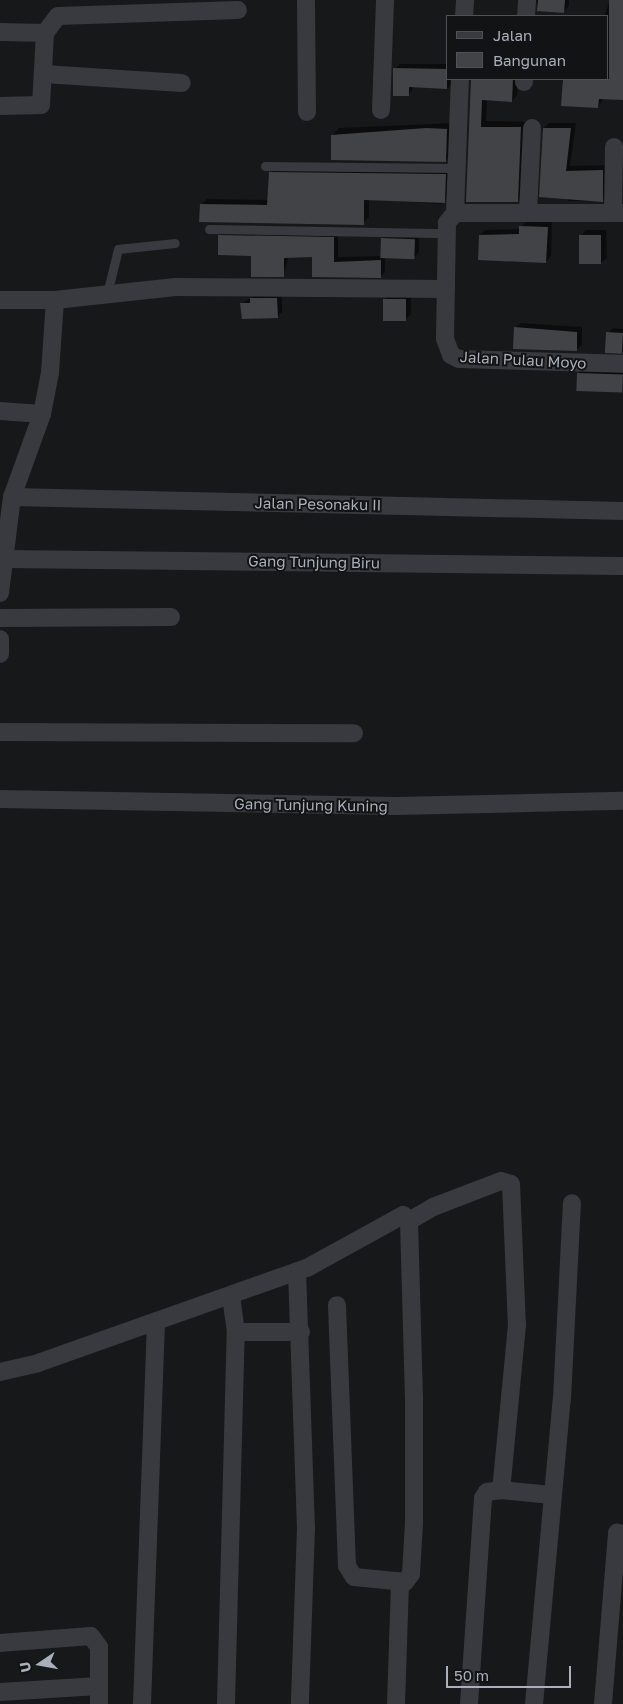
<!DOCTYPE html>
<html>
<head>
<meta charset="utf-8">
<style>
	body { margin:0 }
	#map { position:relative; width:623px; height:1704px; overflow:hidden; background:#17181a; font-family:"Golos Text",sans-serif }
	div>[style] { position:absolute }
	.shadow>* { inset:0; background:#0007 }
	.building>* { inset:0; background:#414347; transform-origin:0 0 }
	.lane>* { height:9px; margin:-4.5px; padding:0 4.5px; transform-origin:4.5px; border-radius:4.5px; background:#383a3f }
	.street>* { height:18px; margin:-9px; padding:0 9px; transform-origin:9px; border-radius:9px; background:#383a3f }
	span { translate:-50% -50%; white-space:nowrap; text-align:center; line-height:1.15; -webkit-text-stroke:4px #121315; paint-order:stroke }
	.street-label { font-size:15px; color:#a9b0bb }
	.legend { position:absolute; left:446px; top:15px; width:162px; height:65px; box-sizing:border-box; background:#121315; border:1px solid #4e5257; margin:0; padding:6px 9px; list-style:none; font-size:15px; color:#a9b0bb }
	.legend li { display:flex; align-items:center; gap:10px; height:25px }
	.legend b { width:25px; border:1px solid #4e5257 }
	.north { position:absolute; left:15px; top:1639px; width:50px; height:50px; -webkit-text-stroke:4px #121315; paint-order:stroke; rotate:258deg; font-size:14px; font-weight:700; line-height:20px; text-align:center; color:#a9b0bb }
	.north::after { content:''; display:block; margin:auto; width:18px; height:22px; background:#a9b0bb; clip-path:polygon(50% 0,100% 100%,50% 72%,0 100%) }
	.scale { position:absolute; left:446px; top:1666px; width:125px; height:22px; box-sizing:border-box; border:2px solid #a9b0bb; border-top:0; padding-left:6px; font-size:15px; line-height:18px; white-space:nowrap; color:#a9b0bb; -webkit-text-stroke:4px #121315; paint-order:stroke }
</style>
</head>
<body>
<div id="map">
	<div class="shadow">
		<div style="clip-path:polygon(536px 0,569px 0,569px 6px,563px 12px,538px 10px)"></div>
		<div style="clip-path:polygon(610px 0,623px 0,623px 98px,604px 98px,598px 107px,560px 79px,607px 79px,604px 16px)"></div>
		<div style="clip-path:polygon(400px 64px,447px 64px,447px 79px,455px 79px,449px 88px,414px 86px,409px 95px,394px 69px)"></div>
		<div style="clip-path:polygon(472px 79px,518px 79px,517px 95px,512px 101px,487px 99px,486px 121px,526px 122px,523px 195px,517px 201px,467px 201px)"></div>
		<div style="clip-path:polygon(454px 123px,453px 154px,446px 160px,333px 135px,339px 128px)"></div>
		<div style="clip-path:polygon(549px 123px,576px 123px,570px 166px,608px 165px,607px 196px,602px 201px,568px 201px,544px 128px)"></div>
		<div style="clip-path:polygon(276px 167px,451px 169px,447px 198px,441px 204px,369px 199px,369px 217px,363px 223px,201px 205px,207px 199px,268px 200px,270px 173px)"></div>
		<div style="clip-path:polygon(526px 221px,552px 222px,551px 256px,546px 261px,480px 235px,485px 230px,520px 229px)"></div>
		<div style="clip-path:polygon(586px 230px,606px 230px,607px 258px,601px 263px,581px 236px)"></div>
		<div style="clip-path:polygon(224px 231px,338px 233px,338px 257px,382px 256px,382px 239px,387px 233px,419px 234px,419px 252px,414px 257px,385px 257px,385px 272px,380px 277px,313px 256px,289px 256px,283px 276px,219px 236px)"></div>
		<div style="clip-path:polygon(257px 294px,282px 294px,282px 312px,277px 317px,241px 304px)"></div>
		<div style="clip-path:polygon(390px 294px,411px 294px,411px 314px,406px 319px,384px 300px)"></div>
		<div style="clip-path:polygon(521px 323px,582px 327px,582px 345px,576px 350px,515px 328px)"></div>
		<div style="clip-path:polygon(613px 328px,623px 329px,623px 352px,608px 333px)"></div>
		<div style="clip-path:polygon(623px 368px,623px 392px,578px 374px,583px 369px)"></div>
	</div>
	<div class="building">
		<div style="clip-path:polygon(538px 0,565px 0,564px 13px,537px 11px)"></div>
		<div style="clip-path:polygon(609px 0,623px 0,623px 100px,599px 99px,598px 108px,561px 106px,563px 79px,609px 79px)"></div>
		<div style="clip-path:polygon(393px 68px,447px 69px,447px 89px,409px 87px,409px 96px,393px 96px)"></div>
		<div style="clip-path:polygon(471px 79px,513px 79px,512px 102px,482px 100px,481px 127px,521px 127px,518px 202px,466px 202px)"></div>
		<div style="clip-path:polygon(426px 128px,447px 129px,446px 162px,331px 160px,331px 135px)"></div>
		<div style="clip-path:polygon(543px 128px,571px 128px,566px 171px,603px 170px,603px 202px,539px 197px)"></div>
		<div style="clip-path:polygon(269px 172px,446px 174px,445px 203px,364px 200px,364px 225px,199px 222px,200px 204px,267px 205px)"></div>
		<div style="clip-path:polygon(519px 226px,548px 227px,546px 263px,478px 260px,479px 235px,519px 234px)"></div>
		<div style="clip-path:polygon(218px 235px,334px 237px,334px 262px,381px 260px,381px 278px,312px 277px,312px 257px,284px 258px,284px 277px,251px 277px,251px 256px,218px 255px)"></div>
		<div style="left:579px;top:235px;width:22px;height:29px"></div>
		<div style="left:381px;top:238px;width:34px;height:20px;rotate:2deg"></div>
		<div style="clip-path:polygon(250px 298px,277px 298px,278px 318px,242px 319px,240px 303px,250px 303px)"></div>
		<div style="left:383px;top:299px;width:23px;height:22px"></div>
		<div style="clip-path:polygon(514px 327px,577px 332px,577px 351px,513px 349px)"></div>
		<div style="left:606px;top:332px;width:17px;height:21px;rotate:3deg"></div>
		<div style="left:577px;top:373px;width:46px;height:18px;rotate:2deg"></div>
	</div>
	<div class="lane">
		<div style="left:265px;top:166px;width:191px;rotate:0.6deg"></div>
		<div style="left:209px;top:229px;width:238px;rotate:1deg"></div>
		<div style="left:107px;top:294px;width:46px;rotate:-76.3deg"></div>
		<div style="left:118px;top:249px;width:57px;rotate:-6deg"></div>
	</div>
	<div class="street">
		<div style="left:306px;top:0;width:112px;rotate:89.5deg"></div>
		<div style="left:464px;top:16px;width:16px;rotate:-86deg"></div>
		<div style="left:526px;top:16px;width:16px;rotate:-86deg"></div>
		<div style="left:0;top:32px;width:45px;rotate:1.3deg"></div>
		<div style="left:44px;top:74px;width:138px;rotate:3.7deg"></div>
		<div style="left:524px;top:82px;width:3px;rotate:-90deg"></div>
		<div style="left:0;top:106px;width:41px;rotate:-1.4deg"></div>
		<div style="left:41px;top:105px;width:72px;rotate:-86.8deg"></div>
		<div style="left:45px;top:33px;width:21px;rotate:-53deg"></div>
		<div style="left:58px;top:16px;width:180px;rotate:-1.9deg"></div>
		<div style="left:381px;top:110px;width:110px;rotate:-87.9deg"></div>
		<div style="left:455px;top:213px;width:13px;rotate:129deg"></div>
		<div style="left:447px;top:223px;width:116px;rotate:91deg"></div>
		<div style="left:445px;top:339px;width:17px;rotate:69deg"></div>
		<div style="left:451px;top:355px;width:9px;rotate:27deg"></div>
		<div style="left:459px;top:359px;width:164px;rotate:1.7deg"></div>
		<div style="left:455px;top:213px;width:168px"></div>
		<div style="left:455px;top:213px;width:134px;rotate:-87.9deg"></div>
		<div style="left:528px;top:213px;width:85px;rotate:-87.3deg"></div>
		<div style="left:613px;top:213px;width:66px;rotate:-89.1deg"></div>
		<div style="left:0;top:300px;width:55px"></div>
		<div style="left:55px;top:300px;width:121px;rotate:-6.2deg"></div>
		<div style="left:175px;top:287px;width:271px;rotate:0.4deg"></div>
		<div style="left:0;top:411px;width:42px;rotate:4.1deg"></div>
		<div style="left:12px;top:497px;width:611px;rotate:1.31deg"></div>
		<div style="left:5px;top:559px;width:618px;rotate:0.65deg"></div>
		<div style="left:0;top:593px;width:97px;rotate:-82.9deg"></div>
		<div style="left:12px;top:497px;width:88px;rotate:-70.1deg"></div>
		<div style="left:42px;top:414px;width:42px;rotate:-79deg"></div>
		<div style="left:50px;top:373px;width:73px;rotate:-86.1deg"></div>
		<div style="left:0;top:618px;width:171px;rotate:-0.3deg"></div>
		<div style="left:0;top:639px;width:15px;rotate:90deg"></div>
		<div style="left:0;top:732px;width:354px;rotate:0.2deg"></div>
		<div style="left:0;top:799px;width:395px;rotate:1deg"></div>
		<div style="left:395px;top:806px;width:228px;rotate:-1.3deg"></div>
		<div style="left:409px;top:1221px;width:28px;rotate:-30deg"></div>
		<div style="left:433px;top:1207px;width:73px;rotate:-20.9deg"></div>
		<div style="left:501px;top:1181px;width:10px;rotate:17deg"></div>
		<div style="left:511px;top:1184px;width:141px;rotate:87.6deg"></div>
		<div style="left:517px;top:1325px;width:166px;rotate:95.5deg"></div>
		<div style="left:297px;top:1271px;width:257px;rotate:88deg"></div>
		<div style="left:306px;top:1528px;width:176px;rotate:92deg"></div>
		<div style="left:236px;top:1332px;width:65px"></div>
		<div style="left:0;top:1372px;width:39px;rotate:-13deg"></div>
		<div style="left:38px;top:1363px;width:285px;rotate:-19.5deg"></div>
		<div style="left:307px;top:1268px;width:110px;rotate:-28.9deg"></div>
		<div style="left:403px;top:1215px;width:8px;rotate:45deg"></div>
		<div style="left:409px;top:1221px;width:176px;rotate:88.4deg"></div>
		<div style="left:414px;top:1397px;width:125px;rotate:90deg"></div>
		<div style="left:414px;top:1522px;width:52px;rotate:93.3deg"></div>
		<div style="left:411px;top:1574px;width:10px;rotate:127deg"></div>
		<div style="left:405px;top:1582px;width:51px;rotate:-174.4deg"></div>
		<div style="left:354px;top:1577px;width:13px;rotate:-122deg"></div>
		<div style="left:347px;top:1566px;width:261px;rotate:-92.2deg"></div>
		<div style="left:0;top:1643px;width:91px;rotate:-4.4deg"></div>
		<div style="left:91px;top:1636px;width:14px;rotate:54deg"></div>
		<div style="left:99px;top:1647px;width:57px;rotate:90deg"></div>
		<div style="left:0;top:1692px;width:99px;rotate:-3.5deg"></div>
		<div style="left:142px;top:1704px;width:383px;rotate:-87.9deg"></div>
		<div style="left:226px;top:1704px;width:372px;rotate:-88.5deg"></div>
		<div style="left:236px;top:1332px;width:36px;rotate:-98deg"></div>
		<div style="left:396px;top:1704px;width:121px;rotate:-88.1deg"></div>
		<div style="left:469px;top:1704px;width:206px;rotate:-86.1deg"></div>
		<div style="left:483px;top:1498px;width:7px;rotate:-56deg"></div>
		<div style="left:487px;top:1492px;width:14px;rotate:-8deg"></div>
		<div style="left:501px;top:1490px;width:51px;rotate:5.6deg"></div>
		<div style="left:534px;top:1704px;width:306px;rotate:-84.8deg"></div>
		<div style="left:562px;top:1399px;width:196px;rotate:-87.1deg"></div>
		<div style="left:603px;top:1704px;width:172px;rotate:-85.3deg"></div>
		<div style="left:617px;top:1533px;width:6px;rotate:9deg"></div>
	</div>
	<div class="street-label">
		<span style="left:523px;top:360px;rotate:3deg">Jalan Pulau Moyo</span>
		<span style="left:318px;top:504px;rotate:1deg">Jalan Pesonaku II</span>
		<span style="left:314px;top:562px;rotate:1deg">Gang Tunjung Biru</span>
		<span style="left:311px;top:805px;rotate:1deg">Gang Tunjung Kuning</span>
	</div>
	<ul class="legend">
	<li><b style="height:6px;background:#383a3f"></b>Jalan</li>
	<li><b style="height:14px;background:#414347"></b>Bangunan</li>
	</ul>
	<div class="north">U</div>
	<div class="scale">50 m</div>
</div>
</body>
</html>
